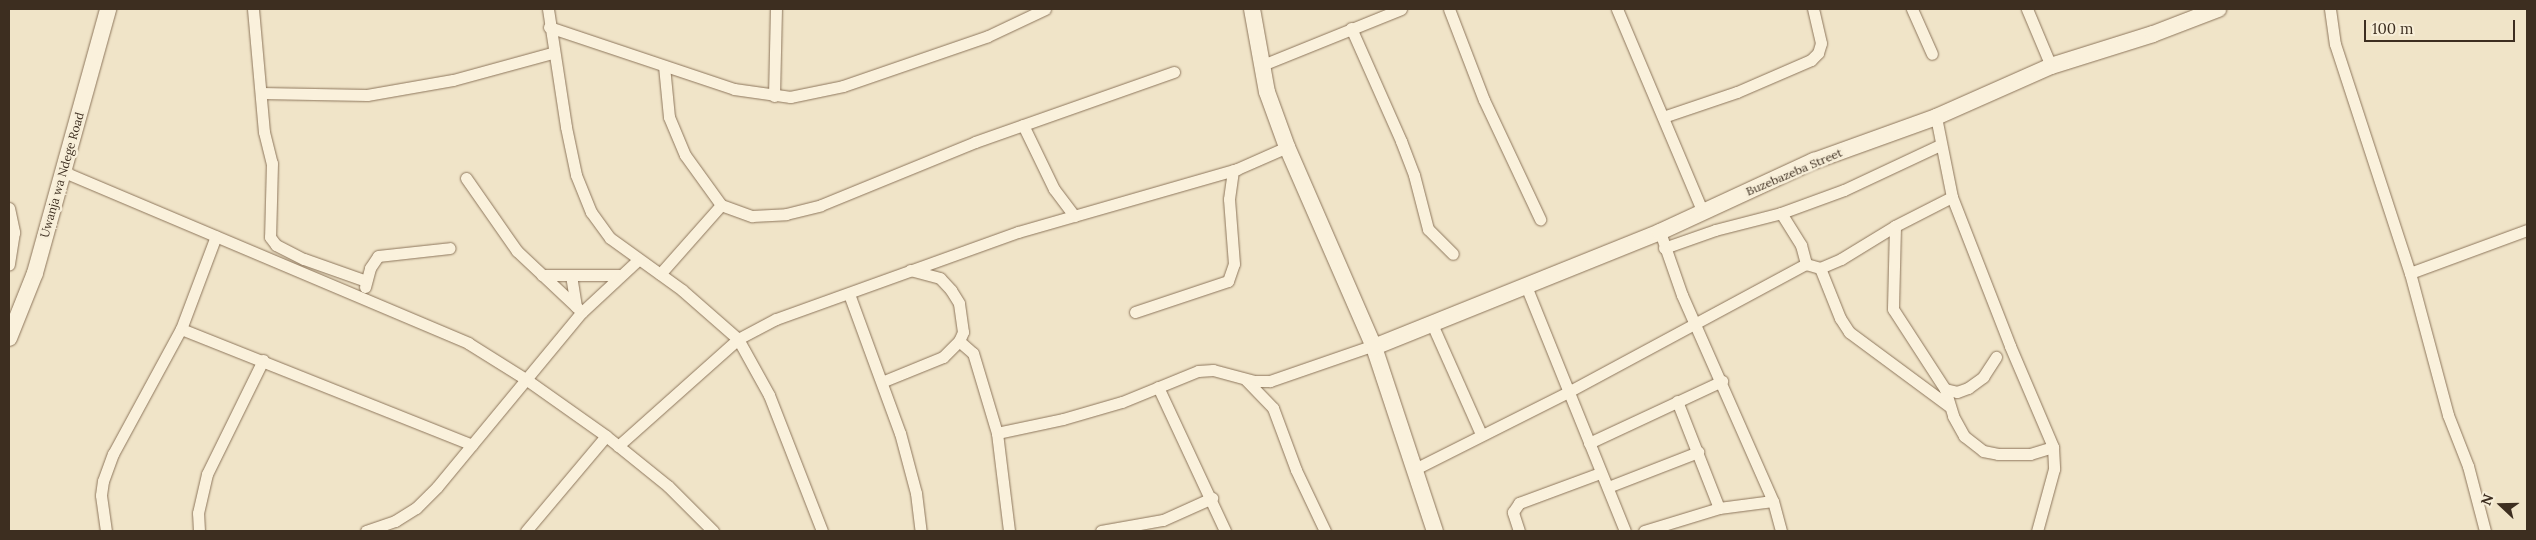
<!DOCTYPE html>
<html>
<head>
<meta charset="utf-8">
<style>
	body { margin:0 }
	#map { position:relative; width:2536px; height:540px; overflow:hidden; background:#f0e4c8; font-family:Lora,serif }
	div>[style] { position:absolute }
	.roads { filter:drop-shadow(0 0 1px #8d765c) drop-shadow(0 0 1px #8d765c) }
	.street>* { height:11px; margin:-5.5px; padding:0 5.5px; transform-origin:5.5px; border-radius:5.5px; background:#faf1dc }
	.secondary>* { height:16px; margin:-8px; padding:0 8px; transform-origin:8px; border-radius:8px; background:#faf1dc }
	span { translate:-50% -50%; white-space:nowrap; text-align:center; line-height:1.15; -webkit-text-stroke:5px #f7eed8; paint-order:stroke }
	.street-label { font-size:12px; color:#3d2e20 }
	.frame { position:absolute; inset:0; border:10px solid #3d2e20; pointer-events:none }
	.north { position:absolute; left:2476px; top:480px; width:50px; height:50px; -webkit-text-stroke:4px #f7eed8; paint-order:stroke; rotate:291deg; font-size:14px; font-weight:700; line-height:20px; text-align:center; color:#3d2e20 }
	.north::after { content:''; display:block; margin:auto; width:18px; height:22px; background:#3d2e20; clip-path:polygon(50% 0,100% 100%,50% 72%,0 100%) }
	.scale { position:absolute; left:2364px; top:20px; width:151px; height:22px; box-sizing:border-box; border:2px solid #3d2e20; border-top:0; padding-left:6px; font-size:15px; line-height:18px; white-space:nowrap; color:#3d2e20; -webkit-text-stroke:4px #f7eed8; paint-order:stroke }
</style>
</head>
<body>
<div id="map">
	<div class="roads">
		<div class="street">
			<div style="left:253px;top:9px;width:123px;rotate:84.9deg"></div>
			<div style="left:264px;top:132px;width:32px;rotate:76deg"></div>
			<div style="left:272px;top:163px;width:74px;rotate:91.5deg"></div>
			<div style="left:270px;top:237px;width:10px;rotate:53deg"></div>
			<div style="left:276px;top:245px;width:31px;rotate:27deg"></div>
			<div style="left:304px;top:259px;width:66px;rotate:19.5deg"></div>
			<div style="left:548px;top:9px;width:119px;rotate:81.3deg"></div>
			<div style="left:566px;top:127px;width:49px;rotate:78.2deg"></div>
			<div style="left:576px;top:175px;width:40px;rotate:68deg"></div>
			<div style="left:591px;top:212px;width:32px;rotate:54deg"></div>
			<div style="left:610px;top:238px;width:89px;rotate:35.8deg"></div>
			<div style="left:682px;top:290px;width:74px;rotate:41.2deg"></div>
			<div style="left:738px;top:339px;width:64px;rotate:61deg"></div>
			<div style="left:769px;top:395px;width:146px;rotate:68.7deg"></div>
			<div style="left:1449px;top:9px;width:97px;rotate:69deg"></div>
			<div style="left:1484px;top:100px;width:132px;rotate:64.8deg"></div>
			<div style="left:1617px;top:9px;width:221px;rotate:67.1deg"></div>
			<div style="left:1912px;top:9px;width:49px;rotate:66deg"></div>
			<div style="left:2027px;top:9px;width:62px;rotate:67.2deg"></div>
			<div style="left:2330px;top:9px;width:35px;rotate:82deg"></div>
			<div style="left:2335px;top:44px;width:241px;rotate:71.9deg"></div>
			<div style="left:2410px;top:273px;width:147px;rotate:75deg"></div>
			<div style="left:2448px;top:415px;width:55px;rotate:68.6deg"></div>
			<div style="left:2468px;top:466px;width:67px;rotate:75.3deg"></div>
			<div style="left:549px;top:27px;width:195px;rotate:18.5deg"></div>
			<div style="left:734px;top:89px;width:57px;rotate:8.1deg"></div>
			<div style="left:790px;top:97px;width:54px;rotate:-11.7deg"></div>
			<div style="left:843px;top:86px;width:153px;rotate:-19deg"></div>
			<div style="left:988px;top:36px;width:63px;rotate:-25.3deg"></div>
			<div style="left:1351px;top:28px;width:124px;rotate:66.1deg"></div>
			<div style="left:1401px;top:141px;width:36px;rotate:69deg"></div>
			<div style="left:1414px;top:175px;width:56px;rotate:75.5deg"></div>
			<div style="left:1428px;top:229px;width:35px;rotate:45deg"></div>
			<div style="left:664px;top:66px;width:51px;rotate:84.4deg"></div>
			<div style="left:669px;top:117px;width:41px;rotate:67.2deg"></div>
			<div style="left:685px;top:155px;width:62px;rotate:54.2deg"></div>
			<div style="left:721px;top:205px;width:33px;rotate:20deg"></div>
			<div style="left:752px;top:216px;width:34px;rotate:-3deg"></div>
			<div style="left:786px;top:214px;width:36px;rotate:-14deg"></div>
			<div style="left:821px;top:205px;width:166px;rotate:-22.2deg"></div>
			<div style="left:975px;top:142px;width:211px;rotate:-19.4deg"></div>
			<div style="left:1260px;top:66px;width:152px;rotate:-22deg"></div>
			<div style="left:261px;top:93px;width:106px;rotate:1.1deg"></div>
			<div style="left:367px;top:95px;width:87px;rotate:-9.9deg"></div>
			<div style="left:453px;top:80px;width:103px;rotate:-15.3deg"></div>
			<div style="left:774px;top:96px;width:87px;rotate:-88.7deg"></div>
			<div style="left:1663px;top:117px;width:78px;rotate:-18.7deg"></div>
			<div style="left:1737px;top:92px;width:81px;rotate:-23.4deg"></div>
			<div style="left:1811px;top:60px;width:10px;rotate:-45deg"></div>
			<div style="left:1818px;top:53px;width:10px;rotate:-73deg"></div>
			<div style="left:1821px;top:43px;width:35px;rotate:-103deg"></div>
			<div style="left:1936px;top:117px;width:82px;rotate:78.7deg"></div>
			<div style="left:1952px;top:197px;width:160px;rotate:68.7deg"></div>
			<div style="left:2010px;top:346px;width:110px;rotate:66.9deg"></div>
			<div style="left:2053px;top:447px;width:22px;rotate:87deg"></div>
			<div style="left:2054px;top:469px;width:64px;rotate:105.3deg"></div>
			<div style="left:1023px;top:125px;width:71px;rotate:64.2deg"></div>
			<div style="left:1054px;top:189px;width:34px;rotate:53deg"></div>
			<div style="left:64px;top:172px;width:439px;rotate:22.9deg"></div>
			<div style="left:468px;top:343px;width:70px;rotate:32.1deg"></div>
			<div style="left:527px;top:380px;width:97px;rotate:35.3deg"></div>
			<div style="left:606px;top:436px;width:80px;rotate:38.9deg"></div>
			<div style="left:668px;top:486px;width:64px;rotate:45deg"></div>
			<div style="left:466px;top:178px;width:89px;rotate:55.1deg"></div>
			<div style="left:517px;top:251px;width:89px;rotate:43.2deg"></div>
			<div style="left:9px;top:208px;width:25px;rotate:78deg"></div>
			<div style="left:14px;top:232px;width:33px;rotate:99deg"></div>
			<div style="left:1781px;top:213px;width:38px;rotate:58deg"></div>
			<div style="left:1801px;top:245px;width:20px;rotate:75deg"></div>
			<div style="left:1895px;top:226px;width:83px;rotate:91.4deg"></div>
			<div style="left:1893px;top:309px;width:95px;rotate:57deg"></div>
			<div style="left:1945px;top:389px;width:28px;rotate:73deg"></div>
			<div style="left:1953px;top:416px;width:23px;rotate:61deg"></div>
			<div style="left:1964px;top:436px;width:24px;rotate:38deg"></div>
			<div style="left:1983px;top:451px;width:15px;rotate:11deg"></div>
			<div style="left:1998px;top:454px;width:32px"></div>
			<div style="left:2030px;top:454px;width:24px;rotate:-17deg"></div>
			<div style="left:1660px;top:232px;width:67px;rotate:70.8deg"></div>
			<div style="left:1682px;top:295px;width:225px;rotate:66.2deg"></div>
			<div style="left:1773px;top:501px;width:31px;rotate:75deg"></div>
			<div style="left:1664px;top:248px;width:54px;rotate:-19.4deg"></div>
			<div style="left:1715px;top:230px;width:68px;rotate:-14.4deg"></div>
			<div style="left:1781px;top:213px;width:67px;rotate:-20.1deg"></div>
			<div style="left:1844px;top:190px;width:106px;rotate:-25.1deg"></div>
			<div style="left:1820px;top:268px;width:54px;rotate:68.2deg"></div>
			<div style="left:1840px;top:318px;width:17px;rotate:57deg"></div>
			<div style="left:1849px;top:332px;width:124px;rotate:36.5deg"></div>
			<div style="left:2410px;top:273px;width:125px;rotate:-20.2deg"></div>
			<div style="left:660px;top:274px;width:92px;rotate:-48.5deg"></div>
			<div style="left:542px;top:275px;width:78px"></div>
			<div style="left:571px;top:275px;width:32px;rotate:81deg"></div>
			<div style="left:1526px;top:286px;width:264px;rotate:68deg"></div>
			<div style="left:365px;top:287px;width:20px;rotate:-75deg"></div>
			<div style="left:370px;top:268px;width:14px;rotate:-56deg"></div>
			<div style="left:378px;top:256px;width:72px;rotate:-6.3deg"></div>
			<div style="left:849px;top:294px;width:148px;rotate:69.9deg"></div>
			<div style="left:900px;top:433px;width:62px;rotate:75.1deg"></div>
			<div style="left:916px;top:493px;width:38px;rotate:83deg"></div>
			<div style="left:1135px;top:312px;width:98px;rotate:-18.4deg"></div>
			<div style="left:1228px;top:281px;width:18px;rotate:-71deg"></div>
			<div style="left:1234px;top:264px;width:65px;rotate:-94.4deg"></div>
			<div style="left:1229px;top:199px;width:29px;rotate:-82deg"></div>
			<div style="left:1432px;top:324px;width:120px;rotate:66deg"></div>
			<div style="left:181px;top:329px;width:313px;rotate:21.7deg"></div>
			<div style="left:959px;top:341px;width:18px;rotate:41deg"></div>
			<div style="left:973px;top:353px;width:84px;rotate:73.3deg"></div>
			<div style="left:997px;top:433px;width:99px;rotate:83deg"></div>
			<div style="left:1246px;top:380px;width:39px;rotate:46deg"></div>
			<div style="left:1273px;top:408px;width:66px;rotate:69.6deg"></div>
			<div style="left:1296px;top:470px;width:68px;rotate:64.6deg"></div>
			<div style="left:884px;top:381px;width:64px;rotate:-22.1deg"></div>
			<div style="left:943px;top:357px;width:23px;rotate:-45deg"></div>
			<div style="left:959px;top:341px;width:10px;rotate:-66deg"></div>
			<div style="left:963px;top:332px;width:29px;rotate:-98deg"></div>
			<div style="left:959px;top:303px;width:15px;rotate:-122deg"></div>
			<div style="left:951px;top:290px;width:16px;rotate:-133deg"></div>
			<div style="left:940px;top:278px;width:31px;rotate:-165deg"></div>
			<div style="left:1158px;top:387px;width:159px;rotate:65deg"></div>
			<div style="left:1945px;top:389px;width:12px;rotate:14deg"></div>
			<div style="left:1957px;top:392px;width:12px;rotate:-20deg"></div>
			<div style="left:1968px;top:388px;width:19px;rotate:-36deg"></div>
			<div style="left:1983px;top:377px;width:24px;rotate:-57deg"></div>
			<div style="left:1677px;top:401px;width:115px;rotate:68.6deg"></div>
			<div style="left:997px;top:433px;width:67px;rotate:-12deg"></div>
			<div style="left:1063px;top:419px;width:61px;rotate:-16.1deg"></div>
			<div style="left:1122px;top:402px;width:82px;rotate:-22.2deg"></div>
			<div style="left:1198px;top:371px;width:15px;rotate:-4deg"></div>
			<div style="left:1213px;top:370px;width:42px;rotate:15deg"></div>
			<div style="left:1254px;top:381px;width:16px"></div>
			<div style="left:1270px;top:381px;width:107px;rotate:-19.1deg"></div>
			<div style="left:1589px;top:443px;width:147px;rotate:-25deg"></div>
			<div style="left:618px;top:446px;width:161px;rotate:-41.7deg"></div>
			<div style="left:738px;top:339px;width:43px;rotate:-27.8deg"></div>
			<div style="left:776px;top:319px;width:257px;rotate:-19.8deg"></div>
			<div style="left:1018px;top:232px;width:228px;rotate:-16deg"></div>
			<div style="left:1237px;top:169px;width:55px;rotate:-23.7deg"></div>
			<div style="left:1413px;top:470px;width:174px;rotate:-26.7deg"></div>
			<div style="left:1568px;top:392px;width:270px;rotate:-28.3deg"></div>
			<div style="left:1806px;top:264px;width:15px;rotate:16deg"></div>
			<div style="left:1820px;top:268px;width:23px;rotate:-23deg"></div>
			<div style="left:1841px;top:259px;width:63px;rotate:-31.4deg"></div>
			<div style="left:1895px;top:226px;width:64px;rotate:-27deg"></div>
			<div style="left:1608px;top:487px;width:97px;rotate:-21.3deg"></div>
			<div style="left:106px;top:531px;width:36px;rotate:-98deg"></div>
			<div style="left:101px;top:495px;width:14px;rotate:-82deg"></div>
			<div style="left:103px;top:481px;width:29px;rotate:-70deg"></div>
			<div style="left:113px;top:454px;width:142px;rotate:-61.5deg"></div>
			<div style="left:181px;top:329px;width:99px;rotate:-69.4deg"></div>
			<div style="left:199px;top:531px;width:18px;rotate:-93deg"></div>
			<div style="left:198px;top:513px;width:40px;rotate:-77deg"></div>
			<div style="left:207px;top:474px;width:127px;rotate:-63.8deg"></div>
			<div style="left:366px;top:531px;width:31px;rotate:-19deg"></div>
			<div style="left:395px;top:521px;width:25px;rotate:-32deg"></div>
			<div style="left:416px;top:508px;width:30px;rotate:-45deg"></div>
			<div style="left:437px;top:487px;width:227px;rotate:-50.4deg"></div>
			<div style="left:582px;top:312px;width:76px;rotate:-42.9deg"></div>
			<div style="left:526px;top:531px;width:124px;rotate:-49.9deg"></div>
			<div style="left:1101px;top:531px;width:63px;rotate:-10.1deg"></div>
			<div style="left:1163px;top:520px;width:54px;rotate:-24.2deg"></div>
			<div style="left:1519px;top:531px;width:20px;rotate:-108deg"></div>
			<div style="left:1513px;top:512px;width:11px;rotate:-56deg"></div>
			<div style="left:1519px;top:503px;width:86px;rotate:-20.3deg"></div>
			<div style="left:1644px;top:531px;width:78px;rotate:-17deg"></div>
			<div style="left:1719px;top:508px;width:54px;rotate:-7.4deg"></div>
		</div>
		<div class="secondary">
			<div style="left:1252px;top:9px;width:84px;rotate:79.8deg"></div>
			<div style="left:1267px;top:92px;width:59px;rotate:70deg"></div>
			<div style="left:1287px;top:147px;width:218px;rotate:66.5deg"></div>
			<div style="left:1374px;top:347px;width:194px;rotate:71.7deg"></div>
			<div style="left:9px;top:338px;width:70px;rotate:-68.2deg"></div>
			<div style="left:35px;top:273px;width:274px;rotate:-74.5deg"></div>
			<div style="left:1374px;top:347px;width:308px;rotate:-21.9deg"></div>
			<div style="left:1660px;top:232px;width:170px;rotate:-24.8deg"></div>
			<div style="left:1814px;top:161px;width:130px;rotate:-19.8deg"></div>
			<div style="left:1936px;top:117px;width:126px;rotate:-23.9deg"></div>
			<div style="left:2051px;top:66px;width:107px;rotate:-17.4deg"></div>
			<div style="left:2153px;top:34px;width:70px;rotate:-21deg"></div>
		</div>
	</div>
	<div class="street-label">
		<span style="left:1794px;top:172px;rotate:-23deg">Buzebazeba Street</span>
		<span style="left:62px;top:175px;rotate:-74deg">Uwanja wa Ndege Road</span>
	</div>
	<div class="frame"></div>
	<div class="north">N</div>
	<div class="scale">100 m</div>
</div>
</body>
</html>
